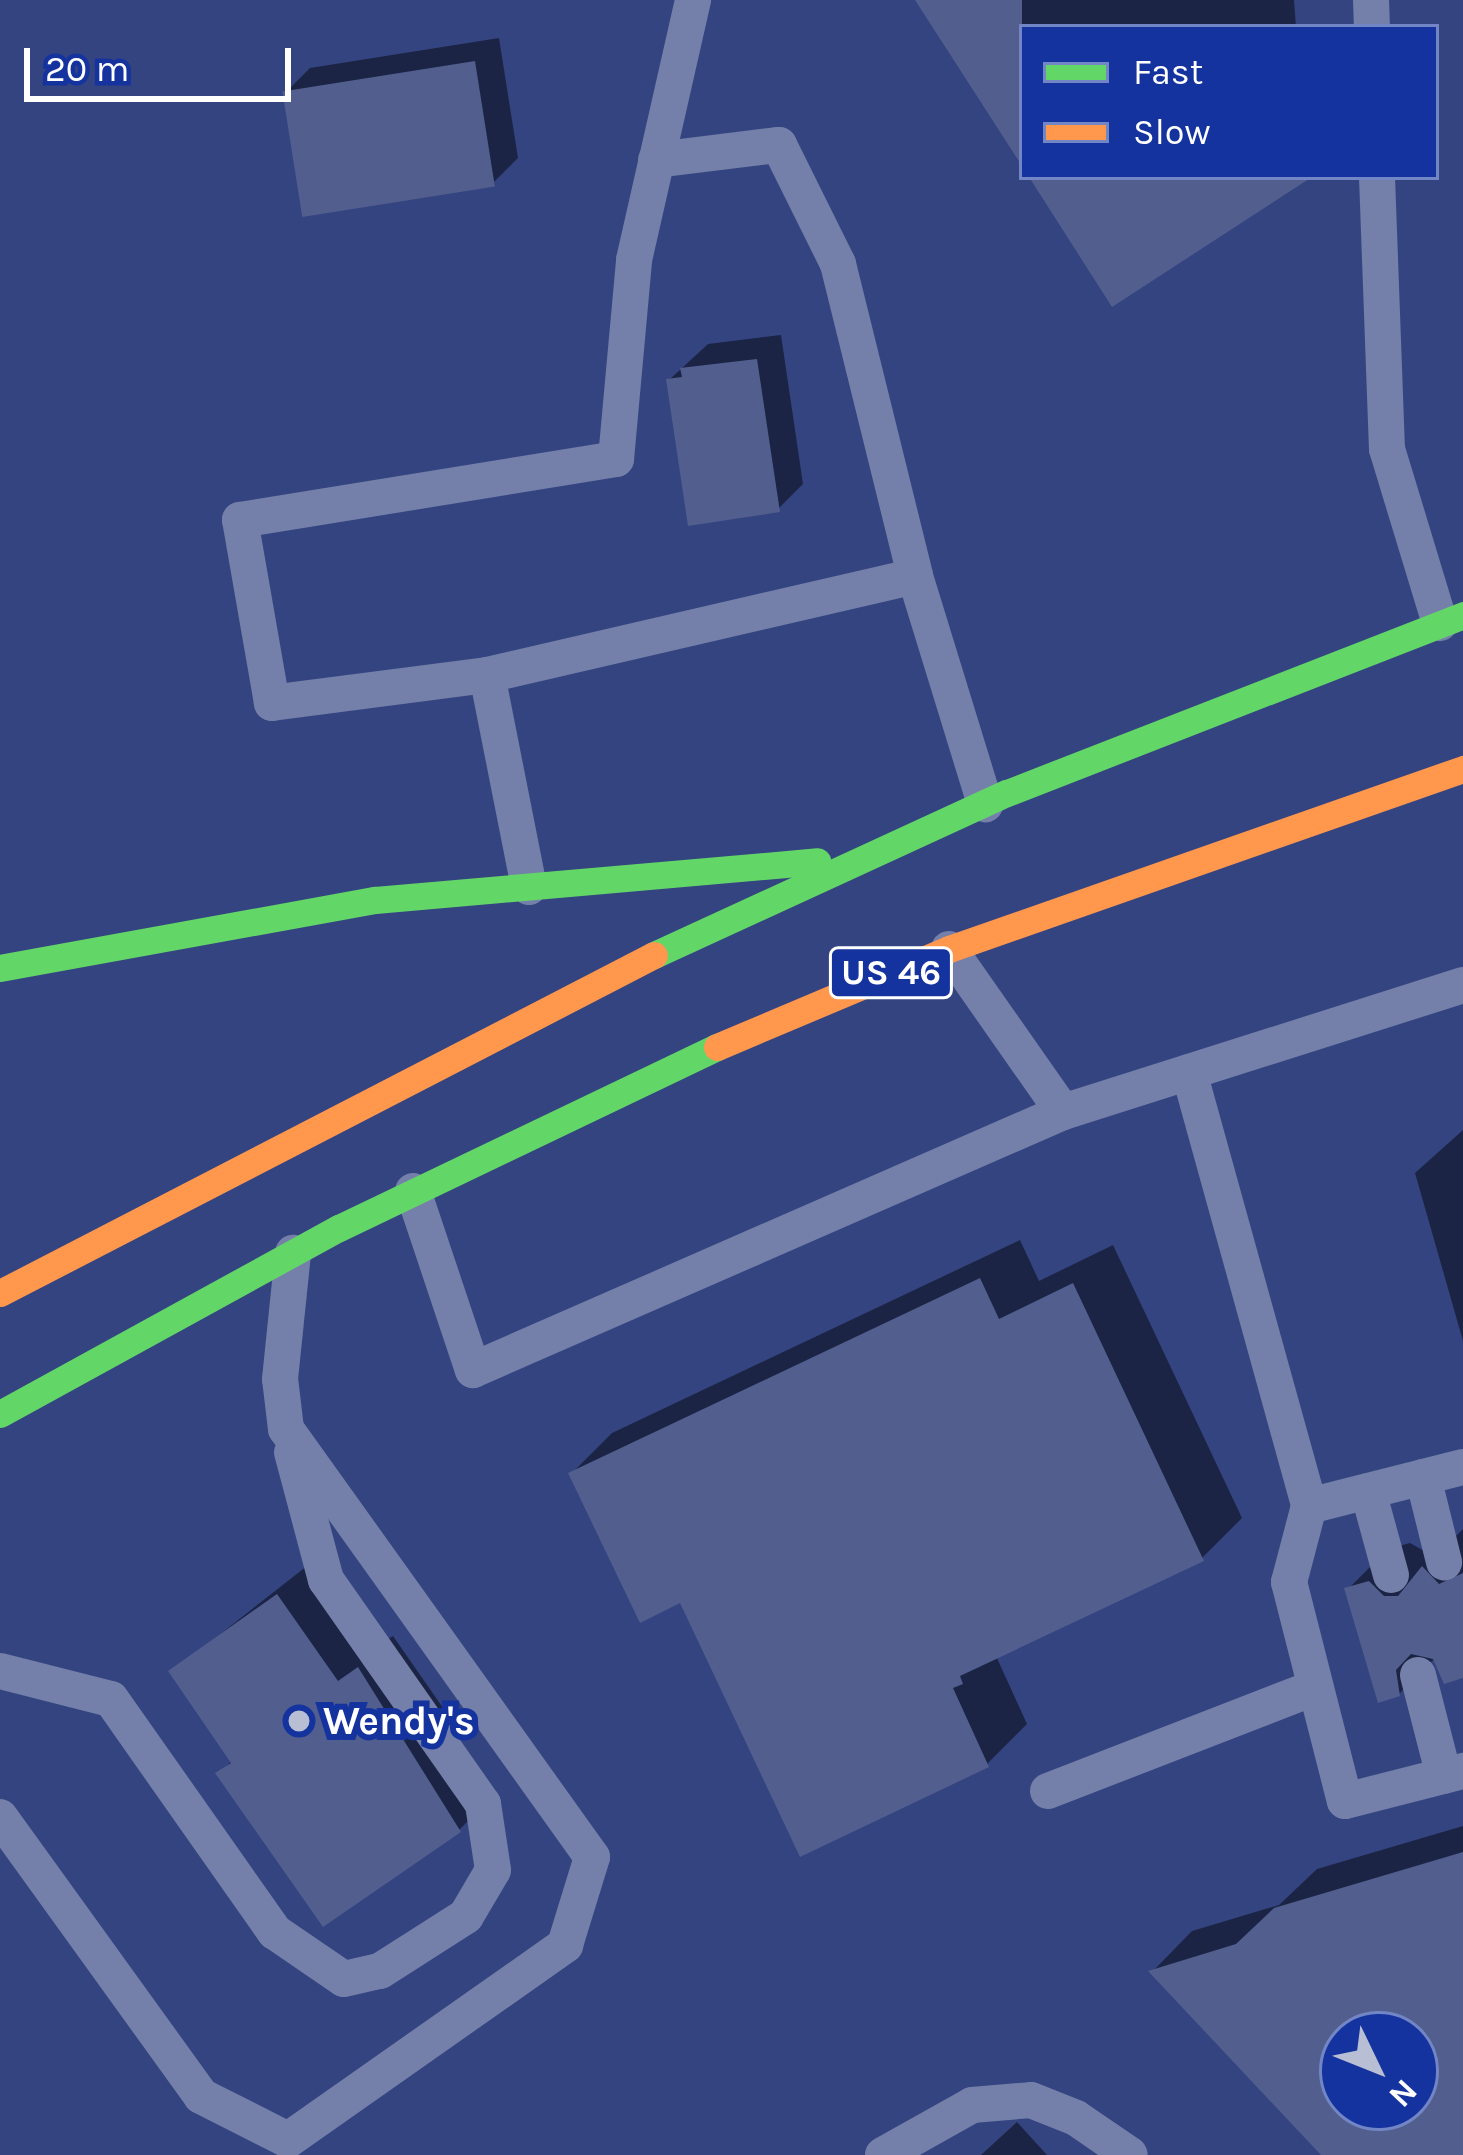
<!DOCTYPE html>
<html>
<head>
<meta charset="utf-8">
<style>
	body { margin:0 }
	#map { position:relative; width:1463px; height:2155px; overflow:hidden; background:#344480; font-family:Karla,sans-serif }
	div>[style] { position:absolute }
	.shadow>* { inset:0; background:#0007 }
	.building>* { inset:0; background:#525e8e; transform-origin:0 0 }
	.lane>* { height:36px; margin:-18px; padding:0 18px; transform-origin:18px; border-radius:18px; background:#7480a9 }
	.fast>* { height:27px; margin:-13.5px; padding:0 13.5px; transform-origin:13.5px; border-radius:13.5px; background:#63d668 }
	.slow>* { height:27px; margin:-13.5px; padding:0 13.5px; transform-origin:13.5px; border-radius:13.5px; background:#ff974d }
	.dots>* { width:33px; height:33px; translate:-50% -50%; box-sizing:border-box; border:6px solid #14339f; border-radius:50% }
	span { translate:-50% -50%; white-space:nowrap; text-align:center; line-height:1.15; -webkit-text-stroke:12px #14339f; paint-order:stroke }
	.shield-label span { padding:3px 9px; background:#14339f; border:3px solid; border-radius:9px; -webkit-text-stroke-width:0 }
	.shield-label { font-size:36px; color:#fff; font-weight:700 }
	.poi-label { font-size:39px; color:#fff; font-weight:700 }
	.left { translate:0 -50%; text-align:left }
	.legend { position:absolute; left:1019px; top:24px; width:420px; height:156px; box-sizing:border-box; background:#14339f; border:3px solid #7285c5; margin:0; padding:15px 21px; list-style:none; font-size:36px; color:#fff }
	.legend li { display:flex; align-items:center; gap:24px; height:60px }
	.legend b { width:60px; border:3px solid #7285c5 }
	.north { position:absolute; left:1319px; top:2011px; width:120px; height:120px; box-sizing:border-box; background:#14339f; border:3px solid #7285c5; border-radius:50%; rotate:133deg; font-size:33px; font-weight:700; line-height:48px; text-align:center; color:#fff }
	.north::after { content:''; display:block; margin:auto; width:42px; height:54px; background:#b8bed3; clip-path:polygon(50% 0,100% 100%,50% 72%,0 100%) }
	.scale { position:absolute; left:24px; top:48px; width:267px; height:54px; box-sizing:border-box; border:6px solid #fff; border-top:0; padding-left:15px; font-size:36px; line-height:42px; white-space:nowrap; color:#fff; -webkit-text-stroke:9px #14339f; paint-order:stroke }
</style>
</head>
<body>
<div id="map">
	<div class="shadow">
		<div style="clip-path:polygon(918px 0,1294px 0,1296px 27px,1022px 27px,1022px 161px)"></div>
		<div style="clip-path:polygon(499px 38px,518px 158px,493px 183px,285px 93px,310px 68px)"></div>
		<div style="clip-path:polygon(781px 335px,803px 484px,778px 509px,669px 380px,708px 344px)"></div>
		<div style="clip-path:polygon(1463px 1130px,1463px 1341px,1415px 1173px)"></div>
		<div style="clip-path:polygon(1020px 1240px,1039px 1281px,1113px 1245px,1242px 1518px,1202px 1558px,996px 1656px,1027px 1724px,987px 1764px,682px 1599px,572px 1473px,612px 1433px)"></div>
		<div style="clip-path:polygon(1463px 1529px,1463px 1675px,1436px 1657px,1399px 1694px,1348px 1589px,1388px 1549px,1410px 1543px,1435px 1557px)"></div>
		<div style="clip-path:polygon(312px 1562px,373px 1649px,393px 1636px,455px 1725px,448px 1732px,493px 1796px,459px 1830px,219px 1773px,233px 1760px,172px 1672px)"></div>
		<div style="clip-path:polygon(evenodd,1463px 1826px,1463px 2155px,1325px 2155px,1153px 1971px,1192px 1931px,1279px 1905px,1317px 1869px,1463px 1826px,1343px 2035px,1415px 2035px,1415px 2107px,1343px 2107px,1343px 2035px)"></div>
		<div style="clip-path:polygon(1017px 2122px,1047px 2155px,981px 2155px)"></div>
	</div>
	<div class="building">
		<div style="clip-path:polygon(915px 0,1022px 0,1022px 166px)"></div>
		<div style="left:475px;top:61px;width:127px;height:195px;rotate:81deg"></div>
		<div style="clip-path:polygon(1029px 177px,1312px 177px,1112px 307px)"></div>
		<div style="clip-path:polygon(757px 359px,780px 512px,688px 526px,666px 379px,682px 377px,680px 368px)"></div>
		<div style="clip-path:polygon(980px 1278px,999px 1319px,1073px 1283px,1204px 1561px,960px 1676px,963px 1684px,953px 1688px,989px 1767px,800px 1857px,680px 1603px,640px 1623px,568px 1473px)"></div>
		<div style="clip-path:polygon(1422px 1566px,1439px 1584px,1463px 1573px,1463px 1678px,1444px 1684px,1433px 1659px,1411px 1654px,1396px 1670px,1400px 1696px,1378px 1703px,1344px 1588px,1369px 1581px,1384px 1596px,1398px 1596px)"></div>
		<div style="clip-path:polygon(277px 1594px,338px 1681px,358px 1667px,461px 1832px,323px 1927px,215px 1773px,231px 1763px,168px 1671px)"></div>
		<div style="clip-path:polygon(evenodd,1463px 1852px,1463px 2155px,1321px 2155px,1148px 1971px,1236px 1944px,1274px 1908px,1463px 1852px,1343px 2035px,1415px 2035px,1415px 2107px,1343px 2107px,1343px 2035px)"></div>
	</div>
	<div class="lane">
		<div style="left:1371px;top:0;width:27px;rotate:88deg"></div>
		<div style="left:656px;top:160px;width:124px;rotate:-7deg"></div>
		<div style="left:779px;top:145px;width:133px;rotate:63.6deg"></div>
		<div style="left:838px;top:264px;width:321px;rotate:76.1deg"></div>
		<div style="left:915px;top:576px;width:239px;rotate:72.9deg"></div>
		<div style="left:1377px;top:177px;width:272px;rotate:87.9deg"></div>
		<div style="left:1387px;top:449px;width:182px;rotate:73.1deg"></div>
		<div style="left:487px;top:675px;width:217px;rotate:172.6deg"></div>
		<div style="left:272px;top:703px;width:186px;rotate:-99.9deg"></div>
		<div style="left:240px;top:520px;width:381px;rotate:-9.2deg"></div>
		<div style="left:616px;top:459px;width:200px;rotate:-84.8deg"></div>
		<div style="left:634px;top:260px;width:267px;rotate:-77.2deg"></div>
		<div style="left:529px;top:887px;width:216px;rotate:-101.2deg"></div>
		<div style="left:487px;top:675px;width:439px;rotate:-13deg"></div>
		<div style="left:949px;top:949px;width:199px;rotate:55deg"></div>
		<div style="left:1063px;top:1112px;width:420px;rotate:-17.6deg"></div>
		<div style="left:1189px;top:1072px;width:450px;rotate:74.5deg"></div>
		<div style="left:413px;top:1191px;width:189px;rotate:71.5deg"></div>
		<div style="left:473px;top:1370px;width:644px;rotate:-23.62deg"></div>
		<div style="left:1463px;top:1467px;width:159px;rotate:165.8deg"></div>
		<div style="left:1309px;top:1506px;width:79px;rotate:104.7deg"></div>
		<div style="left:1289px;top:1582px;width:226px;rotate:75.7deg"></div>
		<div style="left:1345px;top:1801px;width:122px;rotate:-14.3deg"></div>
		<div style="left:1423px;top:1477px;width:88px;rotate:76.1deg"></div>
		<div style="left:1368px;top:1491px;width:87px;rotate:74.7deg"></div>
		<div style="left:0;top:1671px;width:114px;rotate:14.2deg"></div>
		<div style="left:111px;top:1699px;width:285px;rotate:54.9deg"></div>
		<div style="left:275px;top:1932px;width:83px;rotate:34.3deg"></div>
		<div style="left:344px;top:1979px;width:37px;rotate:-13deg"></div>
		<div style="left:380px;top:1971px;width:102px;rotate:-32.6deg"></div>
		<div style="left:466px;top:1916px;width:53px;rotate:-59.6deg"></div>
		<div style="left:493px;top:1870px;width:67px;rotate:-98.6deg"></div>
		<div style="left:483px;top:1804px;width:274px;rotate:-125deg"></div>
		<div style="left:326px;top:1580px;width:132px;rotate:-104.9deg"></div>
		<div style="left:1418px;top:1675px;width:104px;rotate:75.6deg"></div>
		<div style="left:1048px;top:1791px;width:287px;rotate:-21.2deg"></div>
		<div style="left:0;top:1817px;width:344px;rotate:54.2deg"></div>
		<div style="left:201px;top:2096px;width:97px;rotate:26.8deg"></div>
		<div style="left:288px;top:2140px;width:339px;rotate:-35.1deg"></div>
		<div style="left:565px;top:1945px;width:92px;rotate:-72.9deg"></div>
		<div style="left:592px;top:1857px;width:526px;rotate:-125.56deg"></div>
		<div style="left:286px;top:1429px;width:50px;rotate:-96.8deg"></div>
		<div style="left:280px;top:1379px;width:127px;rotate:-84.1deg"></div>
		<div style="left:883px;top:2155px;width:102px;rotate:-29.3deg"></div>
		<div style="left:972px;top:2105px;width:59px;rotate:-4.8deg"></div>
		<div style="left:1031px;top:2100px;width:48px;rotate:21.8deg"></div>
		<div style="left:1076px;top:2118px;width:65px;rotate:34.4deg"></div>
	</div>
	<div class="fast">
		<div style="left:654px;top:955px;width:388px;rotate:-24.7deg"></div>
		<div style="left:1007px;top:793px;width:490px;rotate:-21.3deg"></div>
		<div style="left:0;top:968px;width:381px;rotate:-10.3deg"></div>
		<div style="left:375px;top:900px;width:444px;rotate:-5deg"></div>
		<div style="left:0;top:1414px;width:387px;rotate:-28.8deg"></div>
		<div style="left:339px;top:1228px;width:419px;rotate:-25.6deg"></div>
	</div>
	<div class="slow">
		<div style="left:717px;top:1047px;width:252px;rotate:-22.9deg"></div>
		<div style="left:949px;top:949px;width:545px;rotate:-19.3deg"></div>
		<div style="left:0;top:1293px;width:736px;rotate:-27.33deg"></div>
	</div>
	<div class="dots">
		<div style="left:299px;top:1721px;background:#b8bed3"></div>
	</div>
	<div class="shield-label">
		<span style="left:891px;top:973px">US 46</span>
	</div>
	<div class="poi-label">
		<span class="left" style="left:323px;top:1721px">Wendy's</span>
	</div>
	<ul class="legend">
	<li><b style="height:15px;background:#63d668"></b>Fast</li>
	<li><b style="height:15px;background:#ff974d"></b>Slow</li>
	</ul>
	<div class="north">N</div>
	<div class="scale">20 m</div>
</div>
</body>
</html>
